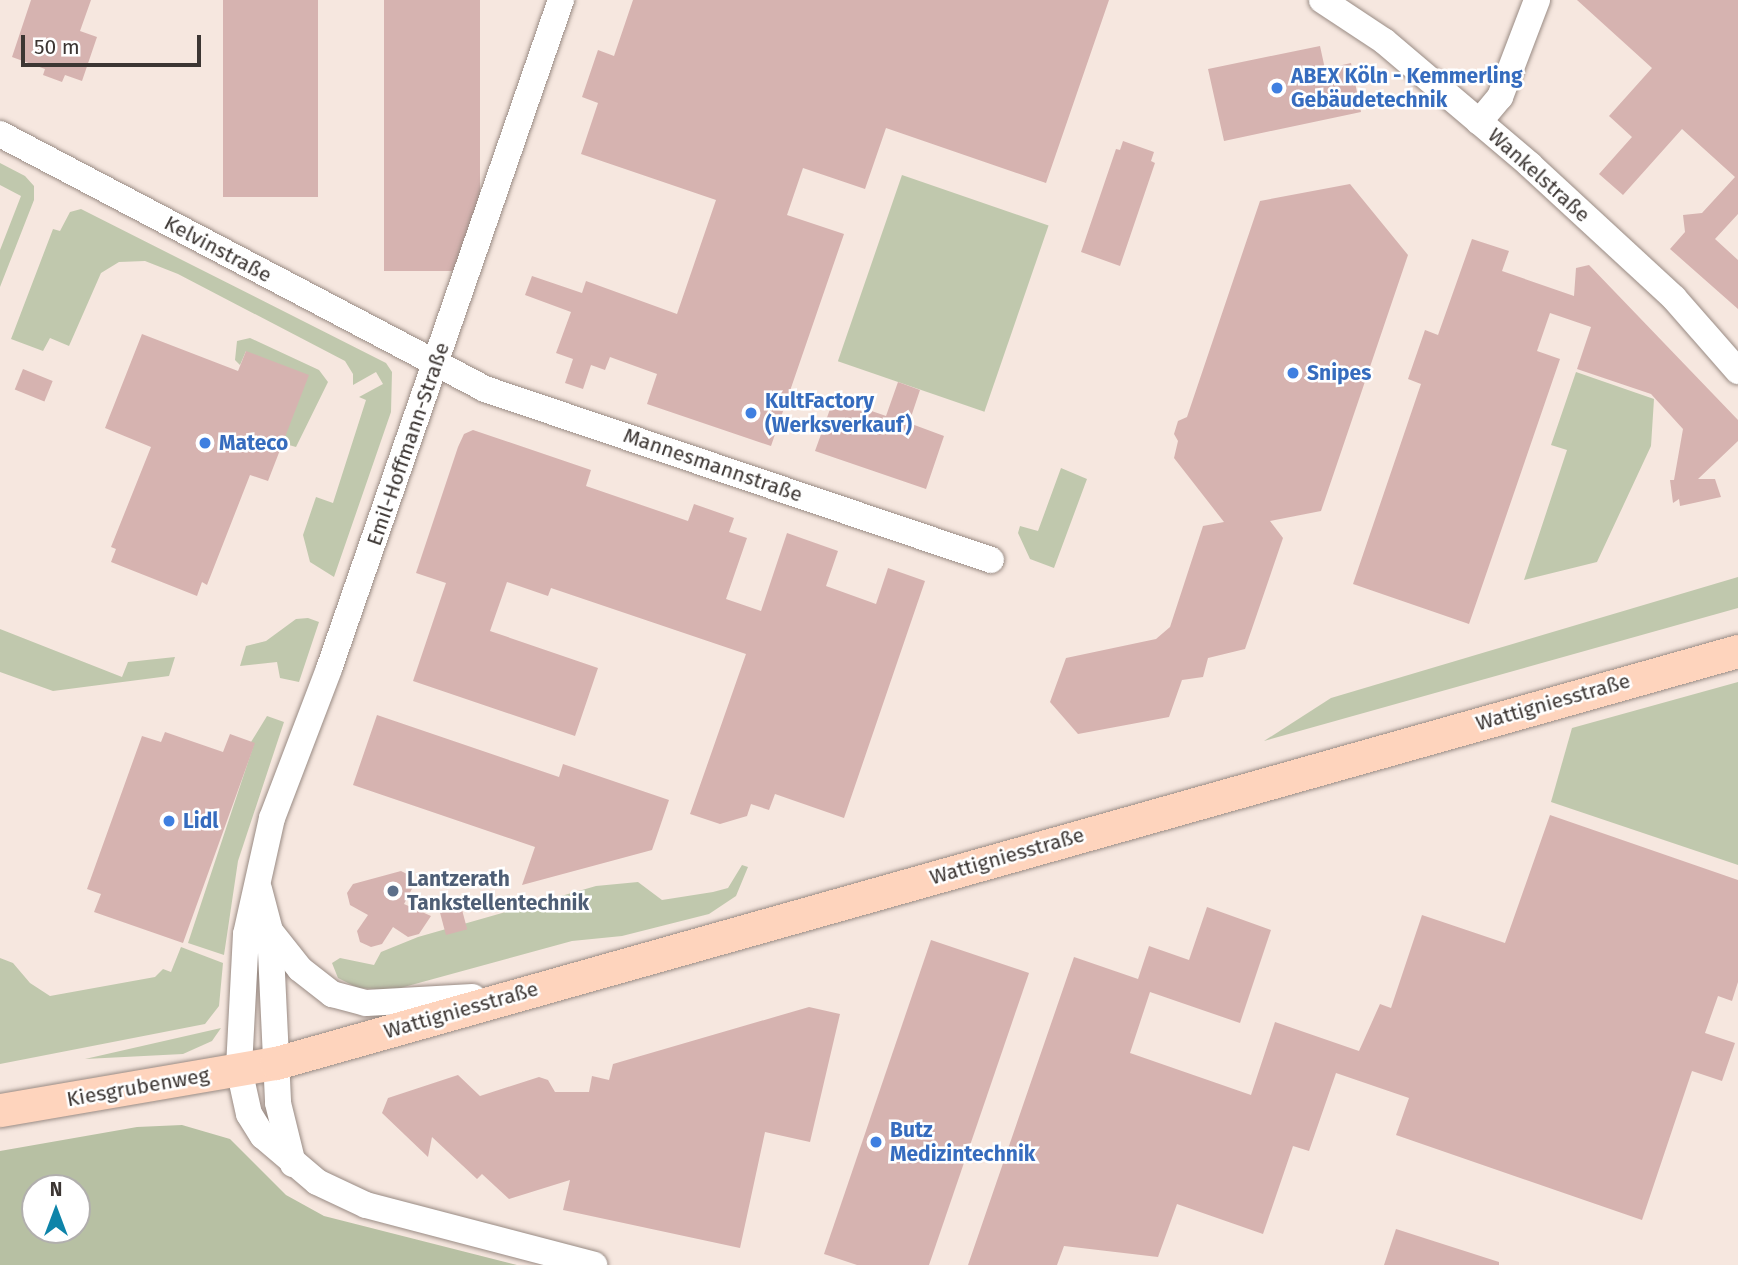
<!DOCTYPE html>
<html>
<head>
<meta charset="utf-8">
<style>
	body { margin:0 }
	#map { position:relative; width:1738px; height:1265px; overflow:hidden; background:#f6e7df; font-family:"Fira Sans",sans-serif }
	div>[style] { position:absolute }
	.green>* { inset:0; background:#c0c8ad; transform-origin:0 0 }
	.forest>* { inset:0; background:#b7c0a3 }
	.building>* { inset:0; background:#d6b3b0; transform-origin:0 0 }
	.roads { filter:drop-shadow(0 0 2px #998b84) drop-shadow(0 0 2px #998b84) }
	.minor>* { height:26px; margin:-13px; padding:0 13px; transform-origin:13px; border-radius:13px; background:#fff }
	.major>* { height:33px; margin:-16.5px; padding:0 16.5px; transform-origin:16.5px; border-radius:16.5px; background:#fed4bd }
	.dots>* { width:19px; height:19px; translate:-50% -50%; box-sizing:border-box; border:4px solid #fff; border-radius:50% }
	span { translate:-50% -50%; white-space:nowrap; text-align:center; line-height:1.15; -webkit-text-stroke:5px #fff; paint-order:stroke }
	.shop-label { font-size:21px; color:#366cbe; font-weight:700 }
	.left { translate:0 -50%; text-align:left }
	.street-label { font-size:21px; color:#3c3633 }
	.service-label { font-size:21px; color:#4e5e75; font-weight:700 }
	.north { position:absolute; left:21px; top:1174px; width:70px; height:70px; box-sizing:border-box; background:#fff; border:2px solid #b1afad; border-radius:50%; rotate:0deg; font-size:19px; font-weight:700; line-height:28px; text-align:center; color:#3c3633 }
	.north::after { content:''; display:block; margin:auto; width:24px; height:32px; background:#0e84a9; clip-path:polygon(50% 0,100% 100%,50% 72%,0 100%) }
	.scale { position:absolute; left:21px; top:35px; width:180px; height:32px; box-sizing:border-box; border:4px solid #3c3633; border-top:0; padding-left:9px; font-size:21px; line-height:24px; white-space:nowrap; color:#3c3633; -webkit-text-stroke:5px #fff; paint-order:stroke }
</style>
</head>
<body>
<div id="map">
	<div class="green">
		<div style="clip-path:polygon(0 163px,25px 176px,34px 186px,34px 200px,0 287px,0 250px,21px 196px,0 185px)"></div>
		<div style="left:902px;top:175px;width:155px;height:197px;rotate:19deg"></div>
		<div style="clip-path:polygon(81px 209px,386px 363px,392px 372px,391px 412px,334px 577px,310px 562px,303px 535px,316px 497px,333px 503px,366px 400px,359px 397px,383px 384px,376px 372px,353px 385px,353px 374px,345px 361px,178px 274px,145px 261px,119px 262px,101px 273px,69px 346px,50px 338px,43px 351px,11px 339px,53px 229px,60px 231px,70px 212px)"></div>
		<div style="clip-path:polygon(250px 338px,319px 370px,328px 382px,296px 447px,282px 443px,246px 351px,240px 365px,235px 360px,237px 341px)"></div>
		<div style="clip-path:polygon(1576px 372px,1654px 399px,1651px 446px,1597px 562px,1524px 580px,1567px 450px,1551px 445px)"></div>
		<div style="clip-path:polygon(1061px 468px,1087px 479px,1054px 568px,1030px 559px,1018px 533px,1020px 526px,1038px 531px)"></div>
		<div style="clip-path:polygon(1738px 577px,1738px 608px,1264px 741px,1331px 698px)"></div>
		<div style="clip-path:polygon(308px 618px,319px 622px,299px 682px,280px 678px,277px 662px,240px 666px,246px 646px,266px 641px,296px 619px)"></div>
		<div style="clip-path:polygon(0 629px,122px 677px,128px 662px,175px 657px,169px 676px,53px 691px,0 672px)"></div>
		<div style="clip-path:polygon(1738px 682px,1738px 865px,1551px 802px,1572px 728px)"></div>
		<div style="clip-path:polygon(267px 716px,284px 722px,238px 861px,224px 955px,188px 943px,254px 744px,251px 742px)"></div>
		<div style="clip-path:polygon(742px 865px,748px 867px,736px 896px,709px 914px,622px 936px,572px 941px,393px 990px,358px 988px,338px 978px,332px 963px,340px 958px,374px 965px,381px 952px,418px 937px,596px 886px,638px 882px,662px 900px,713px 892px,728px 888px)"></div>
		<div style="clip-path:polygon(181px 947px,223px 963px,219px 1006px,205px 1024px,0 1064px,0 958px,13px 963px,30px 983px,50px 996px,155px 977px,163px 969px,171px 972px)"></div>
		<div style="clip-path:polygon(221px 1028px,212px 1041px,183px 1054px,85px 1059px)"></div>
	</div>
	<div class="forest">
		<div style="clip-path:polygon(evenodd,182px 1125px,230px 1139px,286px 1195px,324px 1216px,517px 1265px,0 1265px,0 1151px,137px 1127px,182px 1125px,35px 1188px,77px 1188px,77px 1230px,35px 1230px,35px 1188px)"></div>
	</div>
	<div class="building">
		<div style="clip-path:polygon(31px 0,91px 0,80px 31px,97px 37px,82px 81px,65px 75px,62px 82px,43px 75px,45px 69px,12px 57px)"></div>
		<div style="left:223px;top:0;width:95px;height:197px"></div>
		<div style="left:384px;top:0;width:96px;height:271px"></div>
		<div style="clip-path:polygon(633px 0,1109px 0,1046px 183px,886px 128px,865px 189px,803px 168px,787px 215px,844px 234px,771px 446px,647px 404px,657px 374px,610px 357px,605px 370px,591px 365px,583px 389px,565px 383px,573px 359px,556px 353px,571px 312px,525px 295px,532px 276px,582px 293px,586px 281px,677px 314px,716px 200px,581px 154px,598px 103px,582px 97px,598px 50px,614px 56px)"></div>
		<div style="clip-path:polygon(1577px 0,1738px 0,1738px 214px,1715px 239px,1738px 260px,1738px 309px,1670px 249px,1685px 232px,1683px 215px,1702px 213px,1735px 177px,1682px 129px,1623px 195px,1599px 174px,1632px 137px,1609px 116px,1652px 68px)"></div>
		<div style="clip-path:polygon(1320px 46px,1325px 69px,1351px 63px,1361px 112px,1224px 141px,1208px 69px)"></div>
		<div style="clip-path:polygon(1123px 141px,1154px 152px,1151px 161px,1155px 163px,1120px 266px,1081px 252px,1116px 149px,1120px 150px)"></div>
		<div style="clip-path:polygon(1350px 184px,1408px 255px,1321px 511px,1270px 521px,1283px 538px,1245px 649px,1208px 658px,1203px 677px,1182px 680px,1169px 717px,1078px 734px,1050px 702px,1066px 658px,1156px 639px,1170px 627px,1203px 526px,1224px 522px,1174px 458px,1178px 441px,1174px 434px,1178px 421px,1187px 417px,1260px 201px)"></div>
		<div style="clip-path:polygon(1472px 239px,1509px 251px,1502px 271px,1574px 296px,1576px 268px,1589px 265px,1738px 420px,1738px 441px,1698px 479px,1715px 479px,1721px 497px,1680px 506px,1679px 499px,1673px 503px,1670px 480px,1674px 480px,1683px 429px,1651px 394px,1577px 369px,1591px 327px,1550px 313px,1537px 351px,1560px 359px,1469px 624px,1353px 584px,1421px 384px,1408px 379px,1425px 330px,1438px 335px)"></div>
		<div style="clip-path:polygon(142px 334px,238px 371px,246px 351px,309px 375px,268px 481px,250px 475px,207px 585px,202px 582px,197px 596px,111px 562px,116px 549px,111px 547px,151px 447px,105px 428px)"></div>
		<div style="left:23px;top:369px;width:32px;height:22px;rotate:22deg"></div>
		<div style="clip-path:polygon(898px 382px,920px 390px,909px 423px,944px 436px,926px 489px,815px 451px,834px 398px,886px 416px)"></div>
		<div style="clip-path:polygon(473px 430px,591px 470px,586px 486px,688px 521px,694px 504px,734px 518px,729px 532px,747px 538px,726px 599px,761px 611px,787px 533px,838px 551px,826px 586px,876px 604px,888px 568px,925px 581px,844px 818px,775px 794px,769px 810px,751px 804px,747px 816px,720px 824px,690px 814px,746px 654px,551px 588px,548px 596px,507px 582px,490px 631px,598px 668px,575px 736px,413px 681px,446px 583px,416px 573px,458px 447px,464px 434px)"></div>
		<div style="clip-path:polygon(377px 715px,559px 777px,563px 764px,669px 800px,652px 850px,522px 885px,535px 847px,353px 785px)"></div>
		<div style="clip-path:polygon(165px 732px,223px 752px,230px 734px,255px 743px,183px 943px,94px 912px,101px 894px,87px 889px,142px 736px,161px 742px)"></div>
		<div style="clip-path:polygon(1550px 815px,1738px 880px,1738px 982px,1732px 1001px,1718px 996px,1705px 1033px,1735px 1043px,1722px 1081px,1692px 1071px,1642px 1220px,1396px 1135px,1409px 1098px,1336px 1073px,1309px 1151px,1293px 1146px,1263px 1234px,1177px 1204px,1158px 1257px,1064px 1246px,1057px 1265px,968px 1265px,1074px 957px,1138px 979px,1149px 946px,1189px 960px,1207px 907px,1271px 930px,1240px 1023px,1150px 992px,1130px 1053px,1251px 1095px,1275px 1022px,1359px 1051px,1380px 1004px,1391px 1008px,1422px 915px,1505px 943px)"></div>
		<div style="clip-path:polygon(401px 871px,411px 876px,414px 885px,404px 904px,431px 916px,419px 934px,408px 937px,393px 927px,382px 944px,371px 947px,360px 942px,357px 931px,368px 915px,350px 905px,347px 893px,353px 884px)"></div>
		<div style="left:461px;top:906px;width:24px;height:22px;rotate:75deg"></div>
		<div style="clip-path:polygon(931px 940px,1029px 973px,929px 1265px,857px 1265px,824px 1254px)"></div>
		<div style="clip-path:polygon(809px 1007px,840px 1014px,810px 1142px,765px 1132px,740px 1248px,563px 1210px,570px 1180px,509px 1199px,482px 1174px,477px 1179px,432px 1137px,428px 1157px,382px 1113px,388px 1098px,458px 1075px,480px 1096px,539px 1077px,548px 1080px,555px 1092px,589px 1092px,592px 1076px,609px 1080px,613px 1064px)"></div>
		<div style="clip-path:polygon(1396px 1229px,1499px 1262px,1499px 1265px,1384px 1265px)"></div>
	</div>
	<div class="roads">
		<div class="minor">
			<div style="left:561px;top:0;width:708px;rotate:109.13deg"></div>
			<div style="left:329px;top:669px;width:160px;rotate:110.9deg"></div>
			<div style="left:272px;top:818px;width:119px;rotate:102.6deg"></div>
			<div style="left:246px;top:934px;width:135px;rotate:93deg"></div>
			<div style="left:239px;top:1069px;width:46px;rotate:77.5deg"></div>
			<div style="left:249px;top:1114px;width:26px;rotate:58deg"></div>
			<div style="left:263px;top:1136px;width:71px;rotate:40.4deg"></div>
			<div style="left:317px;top:1182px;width:54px;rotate:25.1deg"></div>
			<div style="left:366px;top:1205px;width:236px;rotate:14.7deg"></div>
			<div style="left:1322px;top:0;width:74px;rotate:33.5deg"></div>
			<div style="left:1384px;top:41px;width:192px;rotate:40.3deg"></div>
			<div style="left:1530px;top:165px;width:196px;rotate:42.7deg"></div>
			<div style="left:1674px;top:298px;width:97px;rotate:48.8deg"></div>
			<div style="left:1479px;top:122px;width:33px;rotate:-50deg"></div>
			<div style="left:1500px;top:97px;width:104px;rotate:-69.1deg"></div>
			<div style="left:0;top:134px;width:548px;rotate:27.73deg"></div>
			<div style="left:485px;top:389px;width:534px;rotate:18.67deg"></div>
			<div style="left:259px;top:889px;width:43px;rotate:75.3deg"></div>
			<div style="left:270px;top:931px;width:172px;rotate:87.3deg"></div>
			<div style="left:278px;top:1103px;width:63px;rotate:76.2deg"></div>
			<div style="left:270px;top:931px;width:48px;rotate:51.7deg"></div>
			<div style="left:300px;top:969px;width:41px;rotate:38deg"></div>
			<div style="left:332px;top:994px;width:35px;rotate:15deg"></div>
			<div style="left:366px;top:1003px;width:107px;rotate:-3.2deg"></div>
		</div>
		<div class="major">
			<div style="left:0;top:1110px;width:280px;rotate:-9.7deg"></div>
			<div style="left:276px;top:1063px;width:1519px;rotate:-15.74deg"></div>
		</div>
	</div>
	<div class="dots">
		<div style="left:1277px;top:88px;background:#3f7fe0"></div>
		<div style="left:1293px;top:373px;background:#3f7fe0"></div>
		<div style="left:751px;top:413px;background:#3f7fe0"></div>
		<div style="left:205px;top:443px;background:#3f7fe0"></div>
		<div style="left:169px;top:821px;background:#3f7fe0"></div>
		<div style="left:393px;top:891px;background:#5c6f8a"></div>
		<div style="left:876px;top:1142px;background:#3f7fe0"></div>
	</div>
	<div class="shop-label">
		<span class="left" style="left:1291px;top:88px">ABEX Köln - Kemmerling<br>Gebäudetechnik</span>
		<span class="left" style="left:1307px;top:373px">Snipes</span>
		<span class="left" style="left:765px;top:413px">KultFactory<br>(Werksverkauf)</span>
		<span class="left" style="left:219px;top:443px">Mateco</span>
		<span class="left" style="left:183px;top:821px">Lidl</span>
		<span class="left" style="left:890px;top:1142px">Butz<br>Medizintechnik</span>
	</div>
	<div class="street-label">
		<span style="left:1539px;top:175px;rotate:42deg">Wankelstraße</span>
		<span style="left:218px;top:249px;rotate:28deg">Kelvinstraße</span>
		<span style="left:408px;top:444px;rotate:-71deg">Emil-Hoffmann-Straße</span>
		<span style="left:713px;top:465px;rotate:19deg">Mannesmannstraße</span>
		<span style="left:1553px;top:702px;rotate:-16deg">Wattigniesstraße</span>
		<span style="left:1007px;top:856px;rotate:-16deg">Wattigniesstraße</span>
		<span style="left:461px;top:1010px;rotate:-16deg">Wattigniesstraße</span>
		<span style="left:138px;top:1087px;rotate:-10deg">Kiesgrubenweg</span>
	</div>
	<div class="service-label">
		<span class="left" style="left:407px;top:891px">Lantzerath<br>Tankstellentechnik</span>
	</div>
	<div class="north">N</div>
	<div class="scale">50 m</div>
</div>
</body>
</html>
